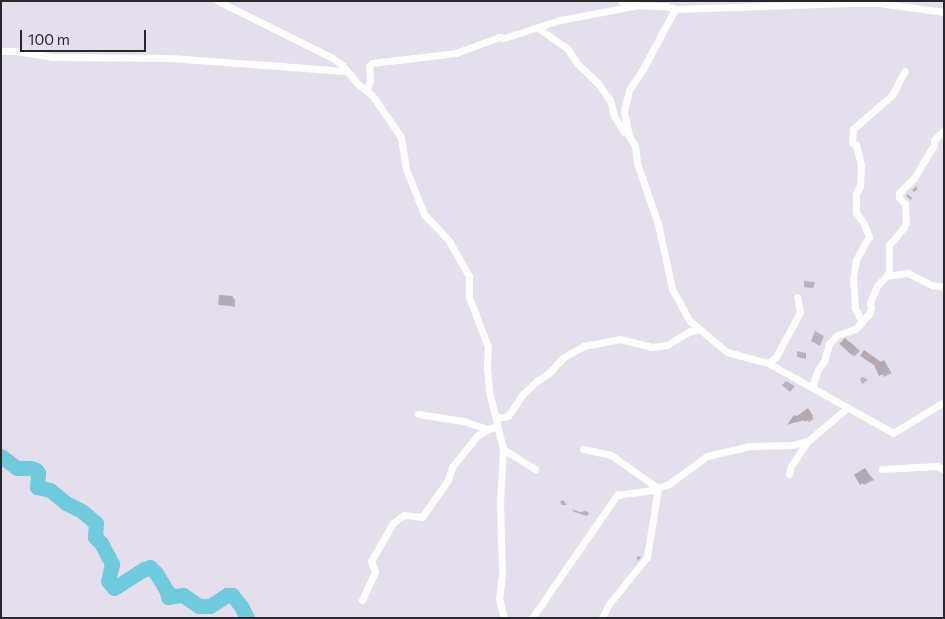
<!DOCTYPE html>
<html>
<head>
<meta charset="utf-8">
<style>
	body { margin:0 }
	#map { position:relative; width:945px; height:619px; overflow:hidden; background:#e5dfed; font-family:Commissioner,sans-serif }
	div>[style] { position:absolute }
	.shadow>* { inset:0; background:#0003 }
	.river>* { height:15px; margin:-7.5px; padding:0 7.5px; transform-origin:7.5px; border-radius:7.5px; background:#6fcadd }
	.building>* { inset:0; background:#b6a8b1; transform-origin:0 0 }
	.street>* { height:7px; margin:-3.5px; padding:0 3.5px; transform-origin:3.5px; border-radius:3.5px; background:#fff }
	span { translate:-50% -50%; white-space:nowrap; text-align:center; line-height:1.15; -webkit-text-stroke:4px #e5dfed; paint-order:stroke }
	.frame { position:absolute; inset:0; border:2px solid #29272c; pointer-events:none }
	.scale { position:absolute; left:20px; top:30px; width:126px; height:22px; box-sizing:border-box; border:2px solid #29272c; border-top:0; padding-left:6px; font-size:15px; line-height:18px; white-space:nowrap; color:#29272c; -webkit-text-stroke:4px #e5dfed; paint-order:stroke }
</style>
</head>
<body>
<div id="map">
	<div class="shadow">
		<div style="clip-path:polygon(916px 186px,918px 189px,914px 192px,912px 190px)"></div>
		<div style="clip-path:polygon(908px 194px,912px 198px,911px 200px,906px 196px)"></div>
		<div style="clip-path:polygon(804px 281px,814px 282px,815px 283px,813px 288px,804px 287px)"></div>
		<div style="clip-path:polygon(232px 297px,235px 299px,235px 307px,220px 304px)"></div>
		<div style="clip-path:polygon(815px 331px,824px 336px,820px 346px,811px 341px)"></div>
		<div style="clip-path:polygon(849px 341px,860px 351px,855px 356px,852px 355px)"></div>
		<div style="clip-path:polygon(797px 351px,806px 353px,806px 359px,797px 357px)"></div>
		<div style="clip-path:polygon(884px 362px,892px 373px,884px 377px,875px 364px)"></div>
		<div style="clip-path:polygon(863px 377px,868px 380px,862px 384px,860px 379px)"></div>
		<div style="clip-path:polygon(786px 381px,795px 386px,790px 392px,782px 385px)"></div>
		<div style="clip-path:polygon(807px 410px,814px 419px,809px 422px,806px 420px,789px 424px,794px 416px,797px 417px)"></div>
		<div style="clip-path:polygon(865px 469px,874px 480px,864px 485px,856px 475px)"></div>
		<div style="clip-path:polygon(563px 500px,564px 501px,567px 505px,562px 505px,560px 502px)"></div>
		<div style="clip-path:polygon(572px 509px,580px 512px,586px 511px,589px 513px,587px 516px,574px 512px)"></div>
		<div style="clip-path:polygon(637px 556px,641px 557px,638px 561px,637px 560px)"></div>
	</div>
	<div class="river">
		<div style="left:1px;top:456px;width:20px;rotate:37deg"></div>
		<div style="left:17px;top:468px;width:14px"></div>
		<div style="left:31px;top:468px;width:5px;rotate:22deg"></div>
		<div style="left:36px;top:470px;width:4px;rotate:56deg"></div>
		<div style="left:38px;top:473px;width:14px;rotate:94deg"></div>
		<div style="left:37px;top:487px;width:13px;rotate:13deg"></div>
		<div style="left:50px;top:490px;width:21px;rotate:39deg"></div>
		<div style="left:66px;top:503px;width:18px;rotate:27deg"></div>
		<div style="left:82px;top:511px;width:18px;rotate:41deg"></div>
		<div style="left:96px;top:523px;width:14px;rotate:94deg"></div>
		<div style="left:95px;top:537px;width:8px;rotate:45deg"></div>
		<div style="left:101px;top:543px;width:24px;rotate:62deg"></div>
		<div style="left:112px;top:564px;width:17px;rotate:103deg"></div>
		<div style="left:108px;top:581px;width:9px;rotate:49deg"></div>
		<div style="left:114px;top:588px;width:36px;rotate:-32deg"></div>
		<div style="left:144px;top:569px;width:6px;rotate:-18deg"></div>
		<div style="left:150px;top:567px;width:8px;rotate:45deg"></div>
		<div style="left:156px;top:573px;width:21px;rotate:59deg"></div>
		<div style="left:167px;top:591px;width:6px;rotate:81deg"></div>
		<div style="left:168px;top:597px;width:15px;rotate:-8deg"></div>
		<div style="left:183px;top:595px;width:19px;rotate:35deg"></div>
		<div style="left:199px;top:606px;width:11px"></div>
		<div style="left:210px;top:606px;width:20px;rotate:-33deg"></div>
		<div style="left:227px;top:595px;width:5px"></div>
		<div style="left:232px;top:595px;width:14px;rotate:51deg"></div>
		<div style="left:241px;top:606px;width:13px;rotate:63deg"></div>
	</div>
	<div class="building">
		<div style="left:219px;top:295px;width:14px;height:10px;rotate:4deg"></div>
		<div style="left:845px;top:338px;width:16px;height:8px;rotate:43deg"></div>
		<div style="clip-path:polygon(864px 350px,881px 362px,884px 360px,890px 371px,879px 376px,874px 365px,860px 356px)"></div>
		<div style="clip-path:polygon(808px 408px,813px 416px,805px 422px,803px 419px,787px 425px,794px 415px,797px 416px)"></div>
		<div style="left:865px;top:468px;width:12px;height:13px;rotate:59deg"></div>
	</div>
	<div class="street">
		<div style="left:218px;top:1px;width:126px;rotate:26.4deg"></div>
		<div style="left:331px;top:57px;width:14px;rotate:36deg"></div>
		<div style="left:342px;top:65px;width:26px;rotate:50deg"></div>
		<div style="left:359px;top:85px;width:16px;rotate:38deg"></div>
		<div style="left:372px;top:95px;width:51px;rotate:55.4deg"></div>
		<div style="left:401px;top:137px;width:32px;rotate:81deg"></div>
		<div style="left:406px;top:169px;width:48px;rotate:68.2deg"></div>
		<div style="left:424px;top:214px;width:37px;rotate:47deg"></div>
		<div style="left:449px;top:241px;width:40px;rotate:60.3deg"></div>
		<div style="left:469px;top:276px;width:21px;rotate:90deg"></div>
		<div style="left:469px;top:297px;width:53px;rotate:69.2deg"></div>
		<div style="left:488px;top:347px;width:21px;rotate:93deg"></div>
		<div style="left:487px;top:368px;width:23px;rotate:85deg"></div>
		<div style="left:489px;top:391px;width:60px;rotate:76.4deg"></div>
		<div style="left:503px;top:449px;width:53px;rotate:93.2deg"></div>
		<div style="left:500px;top:502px;width:73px;rotate:88.4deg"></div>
		<div style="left:502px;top:575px;width:23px;rotate:97deg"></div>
		<div style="left:499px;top:598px;width:21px;rotate:76deg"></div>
		<div style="left:621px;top:1px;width:10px;rotate:24deg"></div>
		<div style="left:630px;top:5px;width:36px;rotate:2deg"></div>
		<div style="left:666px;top:6px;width:9px;rotate:18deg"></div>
		<div style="left:944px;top:12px;width:68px;rotate:-172.3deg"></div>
		<div style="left:877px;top:3px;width:27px;rotate:180deg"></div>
		<div style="left:850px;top:3px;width:175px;rotate:178deg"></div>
		<div style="left:675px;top:9px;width:68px;rotate:118.1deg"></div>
		<div style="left:643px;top:69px;width:25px;rotate:124deg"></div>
		<div style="left:629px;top:90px;width:23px;rotate:103deg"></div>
		<div style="left:624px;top:112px;width:25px;rotate:78deg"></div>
		<div style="left:629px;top:136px;width:12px;rotate:59deg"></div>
		<div style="left:635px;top:146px;width:17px;rotate:83deg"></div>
		<div style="left:637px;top:163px;width:65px;rotate:71deg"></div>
		<div style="left:658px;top:224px;width:66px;rotate:77.8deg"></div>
		<div style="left:672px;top:289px;width:37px;rotate:61deg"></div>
		<div style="left:690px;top:321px;width:48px;rotate:40deg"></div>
		<div style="left:727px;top:352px;width:42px;rotate:15deg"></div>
		<div style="left:768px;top:363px;width:143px;rotate:29.2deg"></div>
		<div style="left:893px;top:433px;width:60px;rotate:-31.3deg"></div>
		<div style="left:538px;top:28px;width:35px;rotate:35deg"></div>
		<div style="left:567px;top:48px;width:18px;rotate:56deg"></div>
		<div style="left:577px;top:63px;width:28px;rotate:44deg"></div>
		<div style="left:597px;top:82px;width:22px;rotate:54deg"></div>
		<div style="left:610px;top:100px;width:16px;rotate:76deg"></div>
		<div style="left:614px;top:116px;width:19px;rotate:58deg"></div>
		<div style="left:1px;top:51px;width:14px"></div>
		<div style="left:15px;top:51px;width:36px;rotate:9deg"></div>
		<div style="left:51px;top:57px;width:119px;rotate:0.5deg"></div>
		<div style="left:170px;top:58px;width:176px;rotate:4.2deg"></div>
		<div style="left:367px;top:90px;width:10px;rotate:-73deg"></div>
		<div style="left:370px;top:80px;width:14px;rotate:-94deg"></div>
		<div style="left:369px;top:66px;width:4px;rotate:-45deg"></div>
		<div style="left:372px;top:63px;width:85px;rotate:-6.8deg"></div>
		<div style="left:456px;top:53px;width:46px;rotate:-20.4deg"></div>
		<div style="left:499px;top:37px;width:5px;rotate:11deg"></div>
		<div style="left:504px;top:38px;width:59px;rotate:-17.8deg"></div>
		<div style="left:560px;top:20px;width:75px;rotate:-10.7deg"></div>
		<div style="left:887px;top:276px;width:21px;rotate:-8deg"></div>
		<div style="left:908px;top:273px;width:27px;rotate:27deg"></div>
		<div style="left:932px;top:285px;width:12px;rotate:9deg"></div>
		<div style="left:862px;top:322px;width:16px;rotate:-117deg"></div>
		<div style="left:855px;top:308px;width:29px;rotate:-94deg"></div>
		<div style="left:853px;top:279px;width:19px;rotate:-81deg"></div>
		<div style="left:856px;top:260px;width:26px;rotate:-61deg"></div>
		<div style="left:869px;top:237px;width:14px;rotate:-111deg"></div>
		<div style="left:864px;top:224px;width:14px;rotate:-124deg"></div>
		<div style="left:856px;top:212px;width:18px;rotate:-90deg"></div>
		<div style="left:856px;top:194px;width:10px;rotate:-66deg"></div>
		<div style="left:860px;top:185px;width:20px;rotate:-87deg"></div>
		<div style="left:861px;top:165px;width:21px;rotate:-104deg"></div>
		<div style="left:856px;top:145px;width:4px;rotate:-153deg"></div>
		<div style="left:852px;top:143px;width:14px;rotate:-86deg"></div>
		<div style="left:853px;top:129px;width:52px;rotate:-41.1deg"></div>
		<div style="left:892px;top:95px;width:27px;rotate:-62deg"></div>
		<div style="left:768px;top:363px;width:10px;rotate:-37deg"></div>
		<div style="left:776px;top:357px;width:51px;rotate:-61.9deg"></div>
		<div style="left:800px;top:312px;width:15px;rotate:-101deg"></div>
		<div style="left:812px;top:387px;width:18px;rotate:-71deg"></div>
		<div style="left:818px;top:370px;width:11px;rotate:-56deg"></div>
		<div style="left:824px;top:361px;width:18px;rotate:-74deg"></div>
		<div style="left:829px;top:344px;width:12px;rotate:-48deg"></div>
		<div style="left:837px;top:335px;width:19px;rotate:-18deg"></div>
		<div style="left:855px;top:329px;width:21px;rotate:-47deg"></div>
		<div style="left:869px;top:314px;width:6px;rotate:-72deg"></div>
		<div style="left:871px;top:308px;width:5px;rotate:-101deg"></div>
		<div style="left:870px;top:303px;width:18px;rotate:-68deg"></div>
		<div style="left:877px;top:286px;width:18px;rotate:-49deg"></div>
		<div style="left:889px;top:272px;width:27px;rotate:-90deg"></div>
		<div style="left:889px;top:245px;width:23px;rotate:-50deg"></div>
		<div style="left:904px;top:227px;width:5px;rotate:-68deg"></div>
		<div style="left:906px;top:222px;width:18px;rotate:-93deg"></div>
		<div style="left:905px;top:204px;width:9px;rotate:-131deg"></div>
		<div style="left:899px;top:197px;width:4px;rotate:-90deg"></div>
		<div style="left:899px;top:193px;width:21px;rotate:-45deg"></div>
		<div style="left:914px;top:178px;width:39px;rotate:-59deg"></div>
		<div style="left:934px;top:145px;width:5px;rotate:-90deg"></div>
		<div style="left:934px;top:140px;width:14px;rotate:-45deg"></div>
		<div style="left:418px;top:414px;width:46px;rotate:8.8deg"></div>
		<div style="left:463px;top:421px;width:26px;rotate:18deg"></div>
		<div style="left:496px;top:418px;width:12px;rotate:-9deg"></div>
		<div style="left:508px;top:416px;width:27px;rotate:-56deg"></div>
		<div style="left:523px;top:394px;width:19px;rotate:-43deg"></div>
		<div style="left:537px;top:381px;width:14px;rotate:-34deg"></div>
		<div style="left:549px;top:373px;width:22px;rotate:-47deg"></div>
		<div style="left:564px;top:357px;width:23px;rotate:-29deg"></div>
		<div style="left:584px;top:346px;width:37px;rotate:-11deg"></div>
		<div style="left:620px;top:339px;width:33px;rotate:14deg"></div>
		<div style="left:652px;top:347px;width:7px;rotate:-8deg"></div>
		<div style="left:659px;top:346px;width:8px;rotate:-7deg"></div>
		<div style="left:667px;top:345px;width:27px;rotate:-31deg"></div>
		<div style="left:690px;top:331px;width:9px;rotate:-13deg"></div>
		<div style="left:503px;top:449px;width:38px;rotate:32deg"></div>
		<div style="left:583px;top:449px;width:29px;rotate:12deg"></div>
		<div style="left:611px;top:455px;width:57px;rotate:35.1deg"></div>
		<div style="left:658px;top:488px;width:70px;rotate:99.1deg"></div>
		<div style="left:647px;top:557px;width:60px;rotate:129deg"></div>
		<div style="left:609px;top:604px;width:16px;rotate:117deg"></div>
		<div style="left:882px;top:469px;width:55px;rotate:-3.1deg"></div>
		<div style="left:937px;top:466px;width:8px;rotate:30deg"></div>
		<div style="left:789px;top:474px;width:8px;rotate:-76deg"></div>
		<div style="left:791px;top:466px;width:30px;rotate:-56deg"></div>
		<div style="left:362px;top:600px;width:31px;rotate:-65deg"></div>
		<div style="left:375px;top:572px;width:12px;rotate:-110deg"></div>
		<div style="left:371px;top:561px;width:44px;rotate:-59.9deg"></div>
		<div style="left:393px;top:523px;width:14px;rotate:-36deg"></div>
		<div style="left:404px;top:515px;width:18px;rotate:6deg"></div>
		<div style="left:422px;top:517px;width:45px;rotate:-54.9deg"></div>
		<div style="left:448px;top:480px;width:14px;rotate:-73deg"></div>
		<div style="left:452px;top:467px;width:40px;rotate:-51deg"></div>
		<div style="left:477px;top:436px;width:13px;rotate:-32deg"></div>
		<div style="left:488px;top:429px;width:9px;rotate:-13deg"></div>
		<div style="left:532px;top:618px;width:150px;rotate:-55.4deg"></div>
		<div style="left:617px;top:495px;width:36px;rotate:-8deg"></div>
		<div style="left:653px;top:490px;width:17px;rotate:-21deg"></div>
		<div style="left:669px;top:484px;width:47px;rotate:-36.4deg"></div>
		<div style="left:707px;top:456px;width:44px;rotate:-13.1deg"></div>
		<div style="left:750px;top:446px;width:42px;rotate:-1.4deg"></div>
		<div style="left:792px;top:445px;width:16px;rotate:-14deg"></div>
		<div style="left:808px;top:441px;width:52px;rotate:-40.4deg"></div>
	</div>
	<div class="frame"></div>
	<div class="scale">100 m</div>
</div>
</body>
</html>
